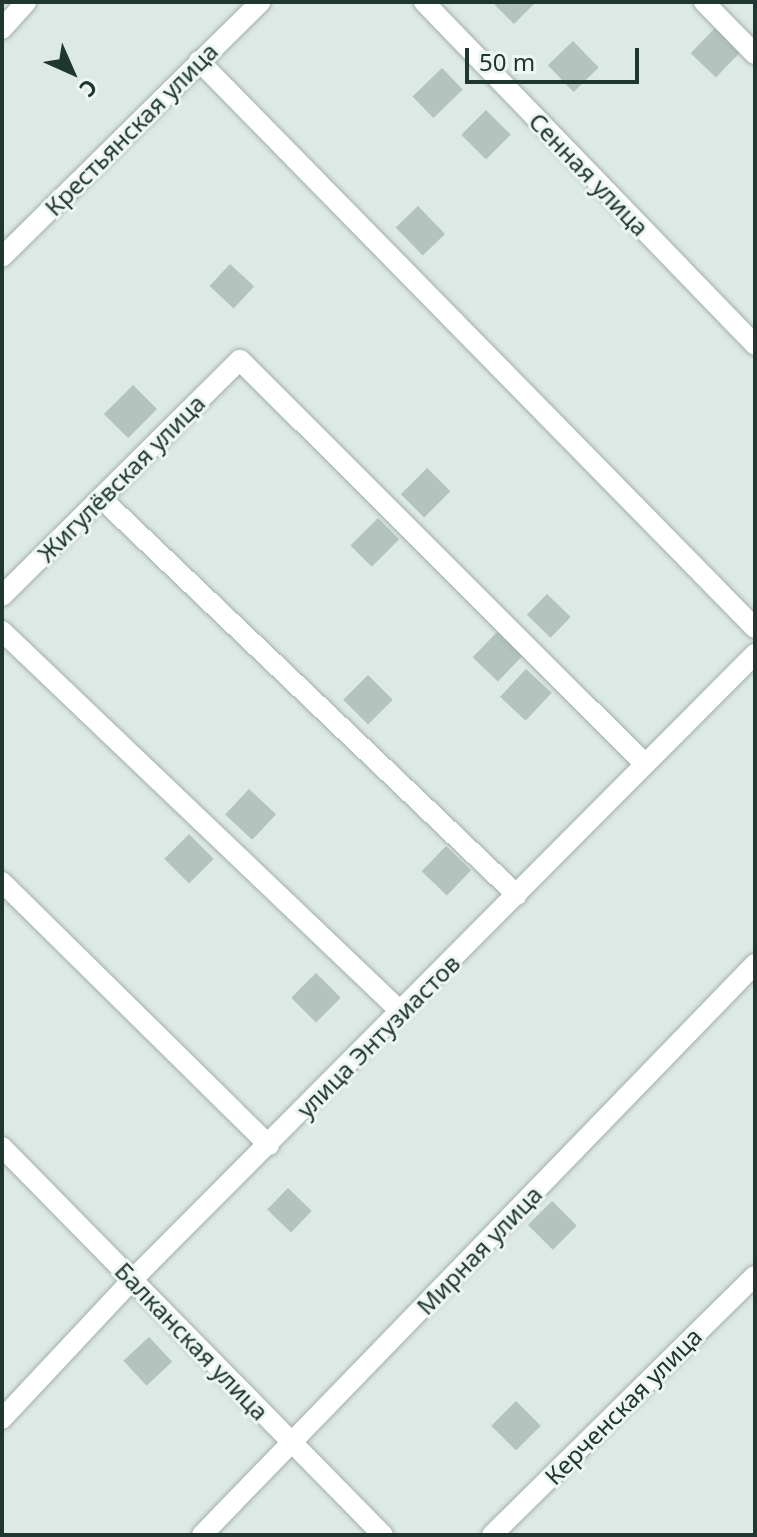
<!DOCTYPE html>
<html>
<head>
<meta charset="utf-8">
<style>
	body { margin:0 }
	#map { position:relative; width:757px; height:1537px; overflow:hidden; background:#dde9e4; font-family:"Noto Sans",sans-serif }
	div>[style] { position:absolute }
	.building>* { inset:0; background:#b3c3bd; transform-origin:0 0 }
	.roads { filter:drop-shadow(0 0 2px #a1b0ab) drop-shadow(0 0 2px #a1b0ab) }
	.street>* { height:20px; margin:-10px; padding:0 10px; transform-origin:10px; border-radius:10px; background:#fff }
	span { translate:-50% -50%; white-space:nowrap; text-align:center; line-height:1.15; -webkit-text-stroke:6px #edf6f2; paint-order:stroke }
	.street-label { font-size:24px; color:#203731 }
	.frame { position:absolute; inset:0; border:4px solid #203731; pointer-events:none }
	.north { position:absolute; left:32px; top:32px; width:80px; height:80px; -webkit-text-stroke:6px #edf6f2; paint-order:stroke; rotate:135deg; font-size:22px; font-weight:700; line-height:32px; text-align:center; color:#203731 }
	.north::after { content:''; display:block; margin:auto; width:28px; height:36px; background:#203731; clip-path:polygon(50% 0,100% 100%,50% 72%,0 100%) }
	.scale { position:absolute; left:465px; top:48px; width:174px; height:36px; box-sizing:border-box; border:4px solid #203731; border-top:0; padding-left:10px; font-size:24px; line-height:28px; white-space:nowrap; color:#203731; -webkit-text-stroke:6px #edf6f2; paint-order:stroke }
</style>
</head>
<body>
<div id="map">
	<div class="building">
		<div style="clip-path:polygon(492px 2px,536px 2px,514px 24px)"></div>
		<div style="left:715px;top:28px;width:35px;height:35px;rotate:44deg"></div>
		<div style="left:573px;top:41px;width:37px;height:35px;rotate:46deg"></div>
		<div style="left:442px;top:68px;width:30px;height:41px;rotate:46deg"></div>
		<div style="left:486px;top:110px;width:35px;height:35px;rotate:45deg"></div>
		<div style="left:418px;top:206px;width:39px;height:31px;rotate:46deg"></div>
		<div style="left:230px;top:264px;width:33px;height:30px;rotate:43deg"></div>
		<div style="left:133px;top:385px;width:34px;height:41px;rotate:45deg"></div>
		<div style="left:427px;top:468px;width:33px;height:37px;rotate:45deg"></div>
		<div style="left:378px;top:518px;width:30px;height:39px;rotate:45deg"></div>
		<div style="left:547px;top:594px;width:33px;height:29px;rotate:44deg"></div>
		<div style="left:497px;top:632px;width:35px;height:35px;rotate:44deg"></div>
		<div style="left:526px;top:669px;width:35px;height:38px;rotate:43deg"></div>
		<div style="left:368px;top:675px;width:35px;height:35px;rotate:45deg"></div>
		<div style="left:249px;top:789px;width:37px;height:35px;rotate:43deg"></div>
		<div style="left:189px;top:834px;width:35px;height:35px;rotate:45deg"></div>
		<div style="left:446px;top:846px;width:35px;height:35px;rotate:44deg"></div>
		<div style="left:316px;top:973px;width:35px;height:35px;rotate:45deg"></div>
		<div style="left:288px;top:1188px;width:33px;height:30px;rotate:44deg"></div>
		<div style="left:552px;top:1201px;width:35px;height:34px;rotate:45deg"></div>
		<div style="left:149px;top:1337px;width:34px;height:35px;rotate:47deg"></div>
		<div style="left:516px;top:1401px;width:35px;height:35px;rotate:45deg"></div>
	</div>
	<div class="roads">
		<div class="street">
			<div style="left:424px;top:2px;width:477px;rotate:46deg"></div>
			<div style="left:704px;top:2px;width:73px;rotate:45.6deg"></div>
			<div style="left:2px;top:29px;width:36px;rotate:-48deg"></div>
			<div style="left:199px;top:61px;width:794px;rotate:45.56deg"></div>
			<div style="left:2px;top:257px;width:363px;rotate:-44.6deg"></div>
			<div style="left:101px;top:498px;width:575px;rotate:43.66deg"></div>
			<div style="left:2px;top:596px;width:335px;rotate:-44.8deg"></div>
			<div style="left:240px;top:360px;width:571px;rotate:44.93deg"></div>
			<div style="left:2px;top:631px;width:550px;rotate:43.67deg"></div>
			<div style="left:2px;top:882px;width:375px;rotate:44.6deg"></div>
			<div style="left:2px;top:1147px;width:544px;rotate:45.52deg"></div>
			<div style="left:2px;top:1419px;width:190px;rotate:-46.9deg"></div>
			<div style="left:132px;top:1280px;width:883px;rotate:-45.14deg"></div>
			<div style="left:202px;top:1535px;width:795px;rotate:-45.92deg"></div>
			<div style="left:492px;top:1535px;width:369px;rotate:-44.6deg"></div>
		</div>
	</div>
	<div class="street-label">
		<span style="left:131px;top:129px;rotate:-45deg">Крестьянская улица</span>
		<span style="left:589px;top:174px;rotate:46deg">Сенная улица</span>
		<span style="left:121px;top:478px;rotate:-45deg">Жигулёвская улица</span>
		<span style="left:378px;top:1036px;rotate:-45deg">улица Энтузиастов</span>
		<span style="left:479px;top:1250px;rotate:-46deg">Мирная улица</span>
		<span style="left:192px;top:1341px;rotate:46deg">Балканская улица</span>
		<span style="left:623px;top:1406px;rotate:-45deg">Керченская улица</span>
	</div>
	<div class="frame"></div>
	<div class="north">С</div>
	<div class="scale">50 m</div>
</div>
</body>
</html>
